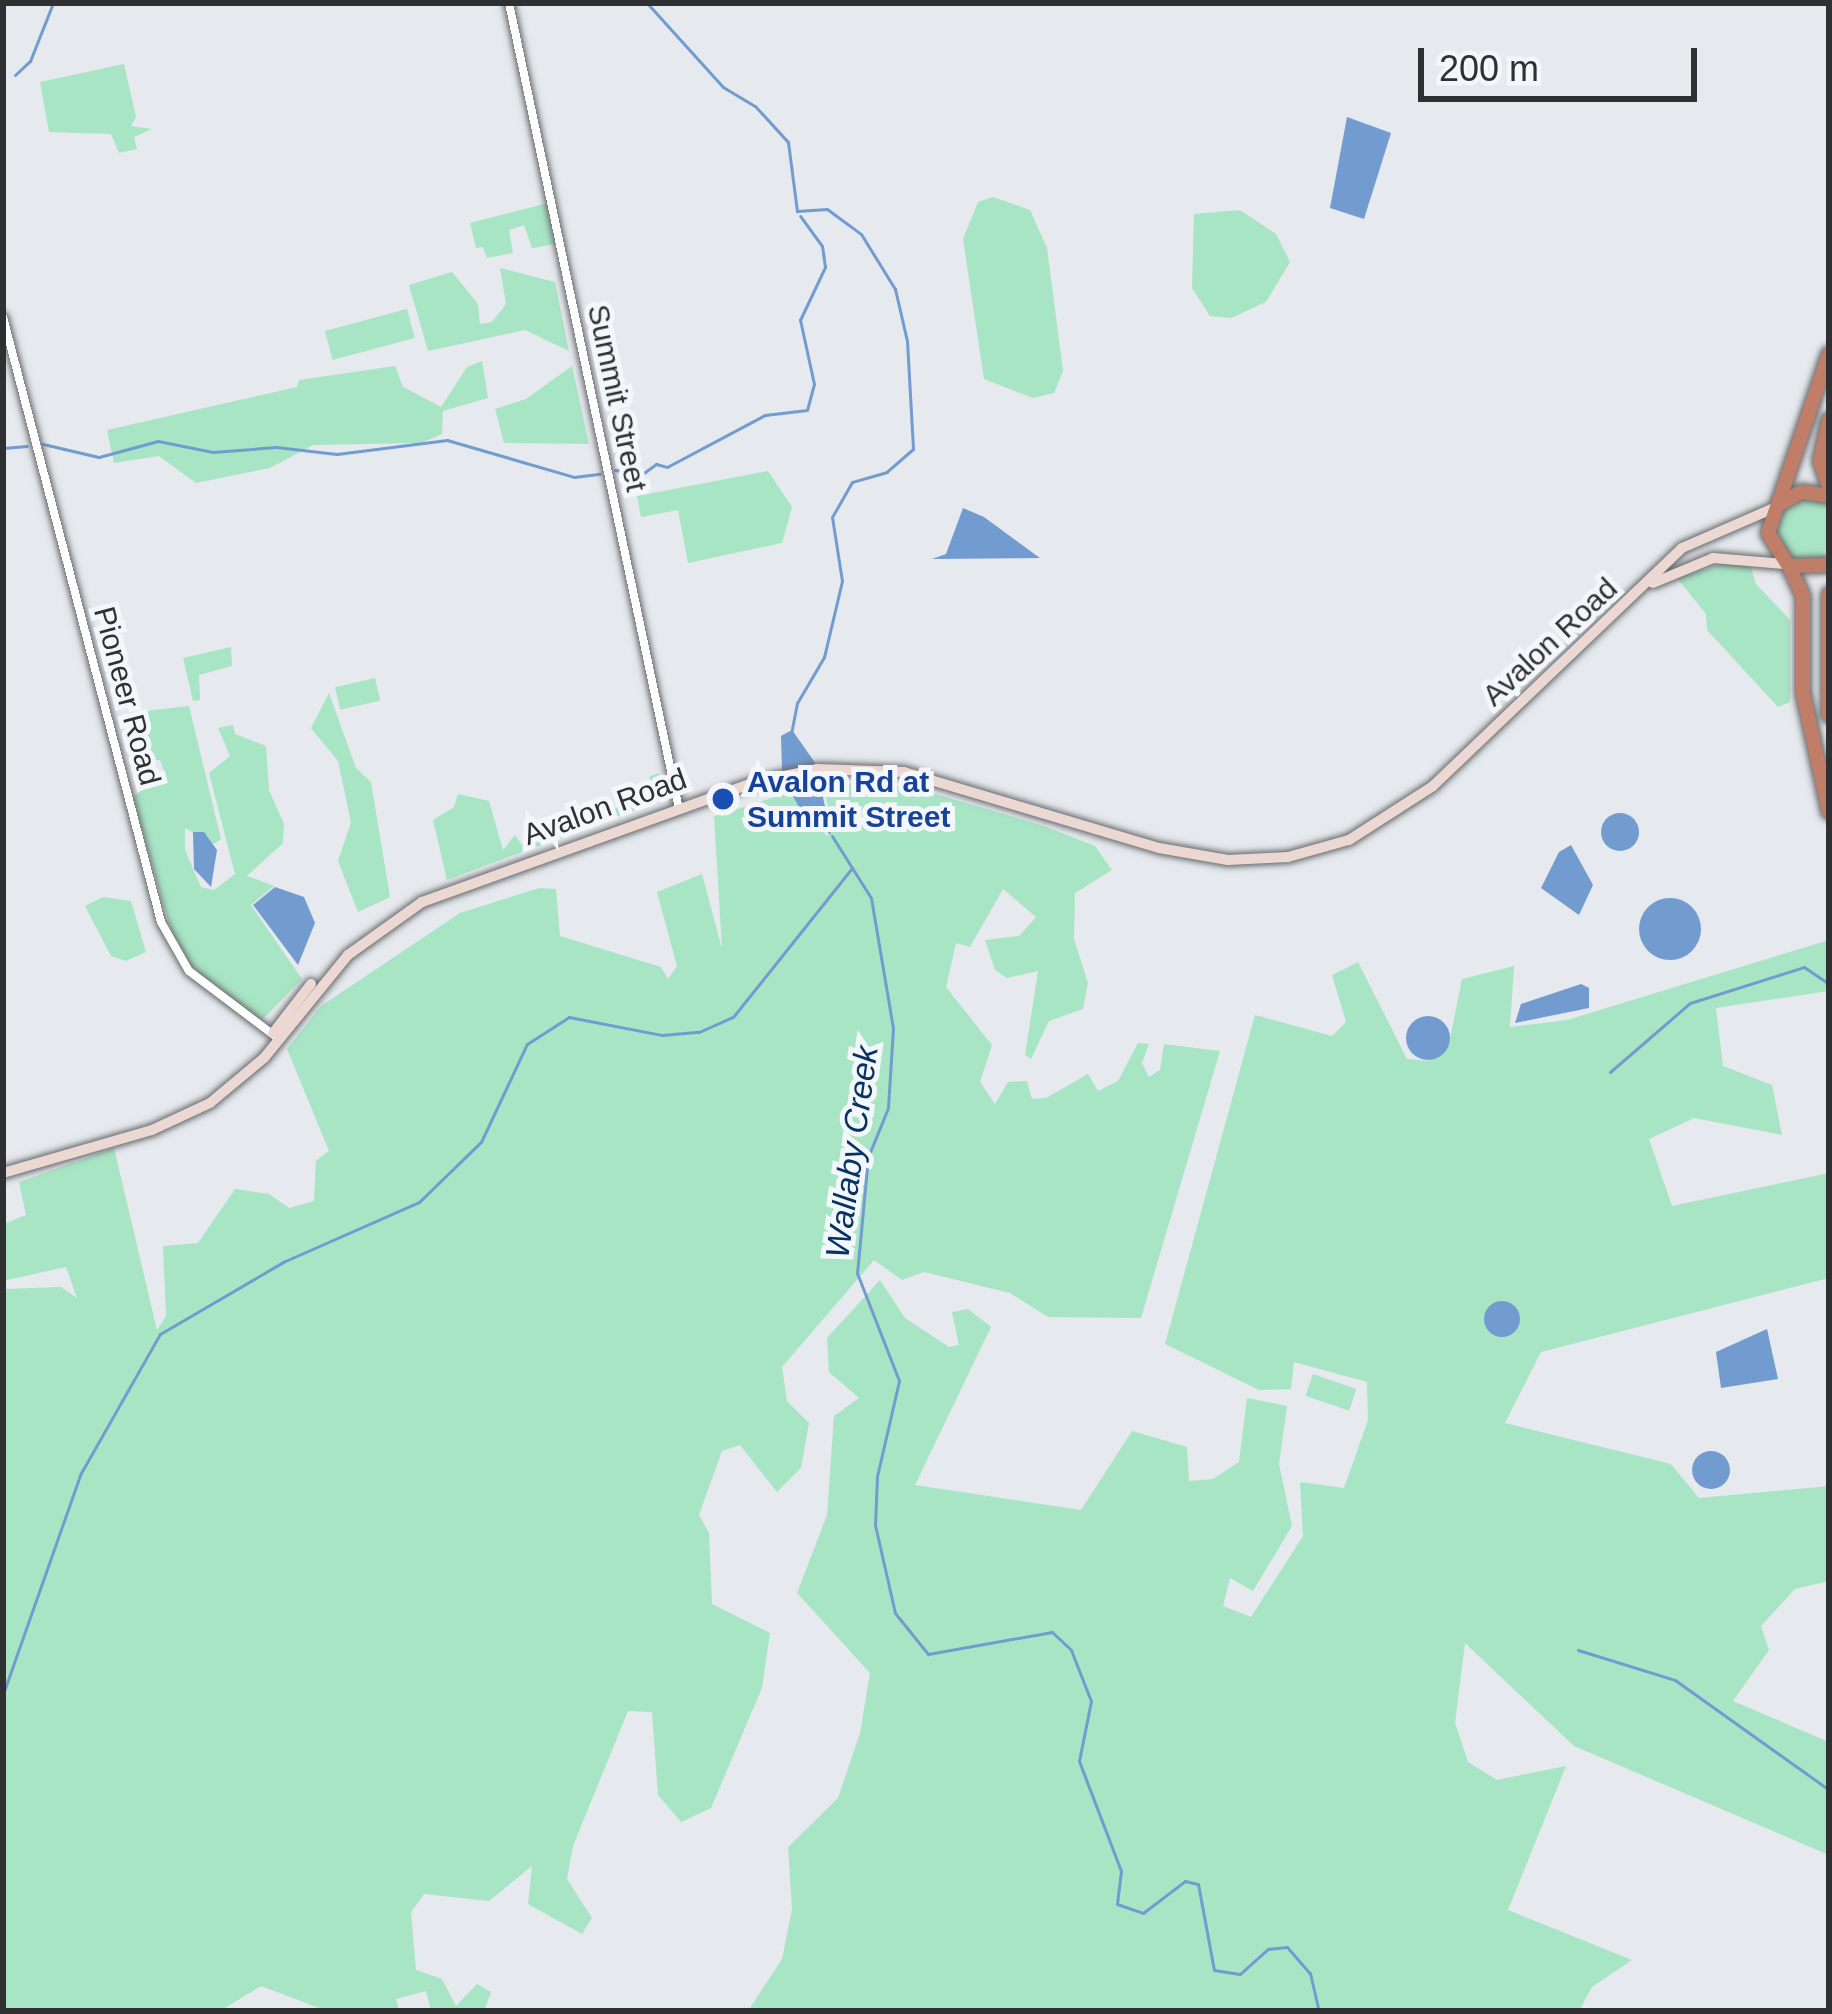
<!DOCTYPE html>
<html>
<head>
<meta charset="utf-8">
<style>
	body { margin:0 }
	#map { position:relative; width:1832px; height:2014px; overflow:hidden; background:#e6e9ed; font-family:Helvetica,sans-serif }
	div>[style] { position:absolute }
	.green>* { inset:0; background:#a8e5c5; transform-origin:0 0 }
	.water>* { inset:0; background:#729cd0 }
	.round { border-radius:50% }
	.stream>* { height:3px; margin:-1.5px; padding:0 1.5px; transform-origin:1.5px; border-radius:1.5px; background:#729cd0 }
	.roads { filter:drop-shadow(0 0 3px #686b6e) drop-shadow(0 0 3px #686b6e) }
	.street>* { height:8px; margin:-4px; padding:0 4px; transform-origin:4px; border-radius:4px; background:#fff }
	.secondary>* { height:10px; margin:-5px; padding:0 5px; transform-origin:5px; border-radius:5px; background:#ecd8d2 }
	.highway>* { height:14px; margin:-7px; padding:0 7px; transform-origin:7px; border-radius:7px; background:#c07d68 }
	.dots>* { width:33px; height:33px; translate:-50% -50%; box-sizing:border-box; border:6px solid #f3f6fa; border-radius:50% }
	span { translate:-50% -50%; white-space:nowrap; text-align:center; line-height:1.15; -webkit-text-stroke:10px #f3f6fa; paint-order:stroke }
	.street-label { font-size:30px; color:#2f3031 }
	.transit-label { font-size:30px; color:#164399; font-weight:700 }
	.left { translate:0 -50%; text-align:left }
	.water-label { font-size:33px; color:#073363; font-style:italic }
	.frame { position:absolute; inset:0; border:6px solid #2f3031; pointer-events:none }
	.scale { position:absolute; left:1418px; top:48px; width:279px; height:54px; box-sizing:border-box; border:6px solid #2f3031; border-top:0; padding-left:15px; font-size:36px; line-height:42px; white-space:nowrap; color:#2f3031; -webkit-text-stroke:9px #f3f6fa; paint-order:stroke }
</style>
</head>
<body>
<div id="map">
	<div class="green">
		<div style="clip-path:polygon(124px 64px,136px 117px,131px 126px,152px 129px,134px 137px,137px 149px,119px 153px,111px 134px,49px 132px,40px 82px)"></div>
		<div style="clip-path:polygon(993px 197px,1030px 210px,1047px 248px,1063px 371px,1054px 393px,1033px 398px,984px 379px,963px 239px,978px 202px)"></div>
		<div style="clip-path:polygon(548px 203px,556px 244px,532px 248px,524px 225px,509px 230px,513px 253px,487px 258px,483px 247px,476px 248px,470px 223px)"></div>
		<div style="clip-path:polygon(1240px 210px,1276px 234px,1290px 262px,1266px 302px,1231px 318px,1210px 316px,1192px 288px,1194px 214px)"></div>
		<div style="clip-path:polygon(500px 268px,555px 282px,569px 351px,525px 330px,428px 351px,409px 285px,452px 272px,478px 304px,480px 324px,492px 322px,506px 304px)"></div>
		<div style="left:407px;top:309px;width:30px;height:85px;rotate:75deg"></div>
		<div style="clip-path:polygon(482px 361px,488px 398px,443px 411px,442px 434px,421px 443px,313px 445px,270px 468px,196px 483px,159px 456px,114px 463px,107px 430px,297px 387px,299px 380px,395px 366px,403px 387px,441px 407px,467px 367px)"></div>
		<div style="clip-path:polygon(572px 366px,589px 444px,504px 443px,495px 409px,526px 399px)"></div>
		<div style="clip-path:polygon(768px 471px,792px 507px,782px 543px,688px 563px,678px 510px,641px 517px,637px 496px)"></div>
		<div style="clip-path:polygon(1802px 497px,1829px 503px,1825px 561px,1793px 561px,1775px 536px,1784px 507px)"></div>
		<div style="clip-path:polygon(1729px 562px,1751px 567px,1756px 584px,1790px 620px,1790px 702px,1778px 707px,1707px 630px,1706px 614px,1677px 578px)"></div>
		<div style="clip-path:polygon(231px 647px,232px 666px,199px 675px,200px 700px,193px 701px,183px 658px)"></div>
		<div style="left:375px;top:678px;width:23px;height:41px;rotate:77deg"></div>
		<div style="clip-path:polygon(329px 693px,356px 768px,371px 782px,390px 897px,358px 912px,338px 861px,351px 822px,338px 761px,311px 728px)"></div>
		<div style="clip-path:polygon(189px 706px,221px 839px,214px 844px,185px 828px,185px 850px,201px 887px,214px 890px,235px 874px,209px 773px,230px 756px,218px 728px,233px 725px,235px 734px,266px 746px,269px 790px,284px 824px,283px 843px,247px 876px,274px 886px,251px 905px,302px 979px,262px 1020px,222px 995px,177px 952px,133px 797px,165px 773px,160px 760px,145px 760px,128px 713px)"></div>
		<div style="clip-path:polygon(659px 773px,662px 800px,447px 880px,433px 820px,454px 807px,458px 794px,489px 801px,503px 850px,515px 835px,521px 844px,539px 842px,561px 823px,585px 821px,650px 794px,650px 776px)"></div>
		<div style="clip-path:polygon(822px 782px,908px 786px,1044px 826px,1095px 846px,1112px 870px,1075px 893px,1074px 939px,1088px 983px,1083px 1009px,1049px 1021px,1031px 1059px,1025px 1055px,1038px 971px,1007px 978px,995px 970px,985px 940px,1019px 936px,1036px 917px,1003px 889px,970px 947px,956px 943px,946px 987px,992px 1045px,980px 1082px,995px 1104px,1008px 1082px,1027px 1081px,1032px 1099px,1046px 1098px,1088px 1074px,1098px 1091px,1118px 1081px,1138px 1043px,1149px 1044px,1142px 1063px,1149px 1077px,1160px 1070px,1164px 1044px,1220px 1051px,1141px 1318px,1048px 1317px,1010px 1293px,924px 1272px,902px 1280px,874px 1260px,782px 1367px,787px 1401px,809px 1423px,801px 1468px,777px 1492px,740px 1445px,722px 1451px,699px 1515px,709px 1533px,712px 1604px,770px 1633px,762px 1688px,711px 1808px,681px 1822px,658px 1795px,652px 1712px,628px 1711px,573px 1846px,567px 1879px,592px 1918px,582px 1934px,528px 1904px,532px 1866px,489px 1901px,424px 1894px,411px 1912px,416px 1970px,442px 1979px,456px 2006px,477px 1984px,491px 1992px,484px 2011px,431px 2011px,426px 1991px,396px 1999px,399px 2011px,327px 2011px,261px 1986px,220px 2011px,3px 2011px,3px 1289px,61px 1287px,77px 1298px,66px 1267px,3px 1281px,3px 1224px,26px 1215px,19px 1182px,114px 1148px,157px 1330px,166px 1316px,163px 1246px,198px 1243px,235px 1189px,269px 1194px,289px 1208px,314px 1201px,316px 1161px,329px 1151px,287px 1049px,321px 1006px,460px 913px,539px 888px,556px 889px,560px 936px,661px 967px,668px 979px,677px 966px,657px 892px,702px 874px,722px 949px,714px 816px,791px 792px,827px 836px,833px 826px)"></div>
		<div style="clip-path:polygon(103px 897px,131px 901px,146px 952px,126px 961px,111px 956px,85px 906px)"></div>
		<div style="clip-path:polygon(1829px 940px,1829px 991px,1716px 1008px,1723px 1066px,1772px 1085px,1782px 1135px,1694px 1118px,1649px 1139px,1672px 1206px,1829px 1173px,1829px 1278px,1541px 1352px,1505px 1423px,1671px 1464px,1699px 1498px,1829px 1486px,1829px 1581px,1795px 1589px,1761px 1626px,1769px 1650px,1733px 1701px,1829px 1742px,1829px 1855px,1574px 1746px,1465px 1643px,1455px 1723px,1468px 1762px,1497px 1780px,1566px 1766px,1508px 1910px,1632px 1960px,1592px 1987px,1579px 2011px,748px 2011px,782px 1959px,792px 1909px,788px 1847px,838px 1798px,860px 1733px,870px 1673px,797px 1593px,827px 1515px,834px 1416px,859px 1398px,829px 1372px,827px 1338px,880px 1280px,905px 1318px,949px 1347px,959px 1345px,952px 1312px,968px 1309px,991px 1327px,915px 1485px,1081px 1510px,1132px 1431px,1187px 1447px,1189px 1481px,1213px 1479px,1239px 1462px,1247px 1398px,1287px 1406px,1279px 1464px,1292px 1526px,1253px 1591px,1230px 1578px,1223px 1606px,1251px 1617px,1303px 1536px,1300px 1482px,1344px 1488px,1368px 1420px,1367px 1382px,1294px 1362px,1291px 1389px,1259px 1390px,1165px 1344px,1255px 1015px,1332px 1036px,1346px 1022px,1332px 975px,1358px 962px,1407px 1059px,1428px 1061px,1449px 1044px,1462px 979px,1514px 966px,1510px 1027px,1567px 1020px)"></div>
		<div style="left:1313px;top:1374px;width:46px;height:23px;rotate:19deg"></div>
	</div>
	<div class="water">
		<div style="clip-path:polygon(1347px 117px,1391px 133px,1364px 219px,1330px 208px)"></div>
		<div style="clip-path:polygon(963px 508px,984px 517px,1040px 558px,932px 559px,946px 554px)"></div>
		<div style="clip-path:polygon(792px 730px,816px 764px,831px 835px,800px 809px,788px 787px,800px 783px,797px 772px,782px 770px,781px 736px)"></div>
		<div class="round" style="left:1601px;top:813px;width:38px;height:38px"></div>
		<div style="clip-path:polygon(193px 832px,204px 832px,217px 850px,211px 887px,194px 869px)"></div>
		<div style="clip-path:polygon(1571px 845px,1593px 885px,1579px 915px,1541px 888px,1559px 852px)"></div>
		<div style="clip-path:polygon(275px 887px,304px 897px,315px 923px,298px 965px,253px 905px)"></div>
		<div class="round" style="left:1639px;top:898px;width:62px;height:62px"></div>
		<div style="clip-path:polygon(1581px 984px,1589px 988px,1589px 1008px,1515px 1023px,1521px 1004px)"></div>
		<div class="round" style="left:1406px;top:1016px;width:44px;height:44px"></div>
		<div class="round" style="left:1484px;top:1301px;width:36px;height:36px"></div>
		<div style="clip-path:polygon(1767px 1329px,1778px 1379px,1721px 1388px,1716px 1352px)"></div>
		<div class="round" style="left:1692px;top:1451px;width:38px;height:38px"></div>
	</div>
	<div class="stream">
		<div style="left:647px;top:3px;width:113px;rotate:47.9deg"></div>
		<div style="left:723px;top:87px;width:37px;rotate:31deg"></div>
		<div style="left:755px;top:106px;width:49px;rotate:47.5deg"></div>
		<div style="left:788px;top:142px;width:70px;rotate:82.6deg"></div>
		<div style="left:797px;top:211px;width:30px;rotate:-4deg"></div>
		<div style="left:827px;top:209px;width:42px;rotate:36.3deg"></div>
		<div style="left:861px;top:234px;width:65px;rotate:58.3deg"></div>
		<div style="left:895px;top:289px;width:53px;rotate:77deg"></div>
		<div style="left:907px;top:341px;width:108px;rotate:86.8deg"></div>
		<div style="left:913px;top:449px;width:35px;rotate:139deg"></div>
		<div style="left:887px;top:472px;width:36px;rotate:164deg"></div>
		<div style="left:852px;top:482px;width:40px;rotate:119.7deg"></div>
		<div style="left:832px;top:517px;width:65px;rotate:81.1deg"></div>
		<div style="left:842px;top:581px;width:78px;rotate:103.3deg"></div>
		<div style="left:824px;top:657px;width:53px;rotate:120.4deg"></div>
		<div style="left:797px;top:703px;width:31px;rotate:101deg"></div>
		<div style="left:15px;top:75px;width:21px;rotate:-43deg"></div>
		<div style="left:30px;top:61px;width:62px;rotate:-68.4deg"></div>
		<div style="left:43px;top:444px;width:57px;rotate:13.1deg"></div>
		<div style="left:99px;top:457px;width:61px;rotate:-15.2deg"></div>
		<div style="left:158px;top:441px;width:56px;rotate:11.3deg"></div>
		<div style="left:213px;top:452px;width:63px;rotate:-4.5deg"></div>
		<div style="left:276px;top:447px;width:61px;rotate:6.5deg"></div>
		<div style="left:337px;top:454px;width:111px;rotate:-7.3deg"></div>
		<div style="left:447px;top:440px;width:132px;rotate:16.2deg"></div>
		<div style="left:574px;top:477px;width:26px;rotate:-7deg"></div>
		<div style="left:3px;top:448px;width:24px;rotate:-5deg"></div>
		<div style="left:615px;top:470px;width:26px;rotate:11deg"></div>
		<div style="left:641px;top:475px;width:19px;rotate:-36deg"></div>
		<div style="left:656px;top:464px;width:11px;rotate:15deg"></div>
		<div style="left:667px;top:467px;width:111px;rotate:-28deg"></div>
		<div style="left:765px;top:415px;width:42px;rotate:-6.8deg"></div>
		<div style="left:807px;top:410px;width:27px;rotate:-75deg"></div>
		<div style="left:814px;top:384px;width:66px;rotate:-102.3deg"></div>
		<div style="left:800px;top:320px;width:59px;rotate:-64.7deg"></div>
		<div style="left:825px;top:267px;width:21px;rotate:-98deg"></div>
		<div style="left:822px;top:246px;width:37px;rotate:-126deg"></div>
		<div style="left:832px;top:836px;width:73px;rotate:57.8deg"></div>
		<div style="left:871px;top:898px;width:132px;rotate:80.4deg"></div>
		<div style="left:893px;top:1028px;width:80px;rotate:93.6deg"></div>
		<div style="left:888px;top:1108px;width:53px;rotate:112.2deg"></div>
		<div style="left:868px;top:1157px;width:117px;rotate:95.4deg"></div>
		<div style="left:857px;top:1273px;width:116px;rotate:68.7deg"></div>
		<div style="left:899px;top:1381px;width:98px;rotate:103deg"></div>
		<div style="left:877px;top:1476px;width:49px;rotate:92.3deg"></div>
		<div style="left:875px;top:1525px;width:90px;rotate:77.2deg"></div>
		<div style="left:895px;top:1613px;width:53px;rotate:51.2deg"></div>
		<div style="left:928px;top:1654px;width:126px;rotate:-10.1deg"></div>
		<div style="left:1052px;top:1632px;width:26px;rotate:43deg"></div>
		<div style="left:1071px;top:1650px;width:55px;rotate:68.6deg"></div>
		<div style="left:1091px;top:1701px;width:61px;rotate:101.3deg"></div>
		<div style="left:1079px;top:1761px;width:118px;rotate:69.1deg"></div>
		<div style="left:1121px;top:1871px;width:33px;rotate:97deg"></div>
		<div style="left:1117px;top:1904px;width:28px;rotate:19deg"></div>
		<div style="left:1143px;top:1913px;width:53px;rotate:-37.3deg"></div>
		<div style="left:1185px;top:1881px;width:13px;rotate:13deg"></div>
		<div style="left:1198px;top:1884px;width:87px;rotate:79.5deg"></div>
		<div style="left:1214px;top:1970px;width:26px;rotate:9deg"></div>
		<div style="left:1240px;top:1974px;width:38px;rotate:-42deg"></div>
		<div style="left:1268px;top:1949px;width:19px;rotate:-6deg"></div>
		<div style="left:1287px;top:1947px;width:35px;rotate:49deg"></div>
		<div style="left:1310px;top:1973px;width:39px;rotate:77deg"></div>
		<div style="left:1610px;top:1072px;width:106px;rotate:-40.8deg"></div>
		<div style="left:1690px;top:1003px;width:120px;rotate:-17.5deg"></div>
		<div style="left:1804px;top:967px;width:30px;rotate:34deg"></div>
		<div style="left:1578px;top:1650px;width:102px;rotate:17.2deg"></div>
		<div style="left:1675px;top:1680px;width:189px;rotate:35.5deg"></div>
		<div style="left:3px;top:1694px;width:234px;rotate:-70.6deg"></div>
		<div style="left:81px;top:1473px;width:160px;rotate:-60.4deg"></div>
		<div style="left:160px;top:1334px;width:143px;rotate:-30.3deg"></div>
		<div style="left:283px;top:1262px;width:149px;rotate:-23.8deg"></div>
		<div style="left:419px;top:1202px;width:86px;rotate:-44.1deg"></div>
		<div style="left:481px;top:1142px;width:108px;rotate:-64.9deg"></div>
		<div style="left:527px;top:1044px;width:50px;rotate:-32.7deg"></div>
		<div style="left:569px;top:1017px;width:95px;rotate:11deg"></div>
		<div style="left:662px;top:1035px;width:37px;rotate:-5deg"></div>
		<div style="left:699px;top:1032px;width:37px;rotate:-24deg"></div>
		<div style="left:733px;top:1017px;width:191px;rotate:-51.4deg"></div>
	</div>
	<div class="roads">
		<div class="street">
			<div style="left:509px;top:3px;width:819px;rotate:78.09deg"></div>
			<div style="left:3px;top:317px;width:625px;rotate:75.36deg"></div>
			<div style="left:161px;top:922px;width:56px;rotate:60.3deg"></div>
			<div style="left:189px;top:971px;width:108px;rotate:37.1deg"></div>
		</div>
		<div class="secondary">
			<div style="left:1653px;top:583px;width:65px;rotate:-22.6deg"></div>
			<div style="left:1713px;top:558px;width:71px;rotate:4.8deg"></div>
			<div style="left:273px;top:1033px;width:62px;rotate:-52.2deg"></div>
			<div style="left:3px;top:1173px;width:155px;rotate:-16.1deg"></div>
			<div style="left:152px;top:1130px;width:64px;rotate:-25deg"></div>
			<div style="left:210px;top:1103px;width:70px;rotate:-39.8deg"></div>
			<div style="left:264px;top:1058px;width:133px;rotate:-50.8deg"></div>
			<div style="left:348px;top:955px;width:91px;rotate:-35.6deg"></div>
			<div style="left:422px;top:902px;width:355px;rotate:-19.8deg"></div>
			<div style="left:756px;top:782px;width:62px;rotate:-12deg"></div>
			<div style="left:817px;top:769px;width:87px;rotate:2deg"></div>
			<div style="left:904px;top:772px;width:266px;rotate:16.6deg"></div>
			<div style="left:1159px;top:848px;width:70px;rotate:9.9deg"></div>
			<div style="left:1228px;top:860px;width:60px;rotate:-2.9deg"></div>
			<div style="left:1288px;top:857px;width:63px;rotate:-15.6deg"></div>
			<div style="left:1349px;top:840px;width:100px;rotate:-32.7deg"></div>
			<div style="left:1433px;top:786px;width:344px;rotate:-43.7deg"></div>
			<div style="left:1682px;top:548px;width:100px;rotate:-23.5deg"></div>
		</div>
		<div class="highway">
			<div style="left:1829px;top:354px;width:189px;rotate:108.8deg"></div>
			<div style="left:1768px;top:533px;width:39px;rotate:58deg"></div>
			<div style="left:1789px;top:566px;width:40px;rotate:-1.4deg"></div>
			<div style="left:1829px;top:420px;width:42px;rotate:102.4deg"></div>
			<div style="left:1820px;top:461px;width:28px;rotate:71deg"></div>
			<div style="left:1779px;top:504px;width:26px;rotate:-28deg"></div>
			<div style="left:1802px;top:492px;width:27px;rotate:8deg"></div>
			<div style="left:1789px;top:566px;width:33px;rotate:65deg"></div>
			<div style="left:1803px;top:596px;width:97px;rotate:90deg"></div>
			<div style="left:1803px;top:693px;width:122px;rotate:77.7deg"></div>
			<div style="left:1829px;top:594px;width:121px;rotate:90deg"></div>
		</div>
	</div>
	<div class="dots">
		<div style="left:723px;top:799px;background:#1a4fb4"></div>
	</div>
	<div class="street-label">
		<span style="left:617px;top:398px;rotate:78deg">Summit Street</span>
		<span style="left:1550px;top:642px;rotate:-43deg">Avalon Road</span>
		<span style="left:127px;top:696px;rotate:75deg">Pioneer Road</span>
		<span style="left:605px;top:807px;rotate:-20deg">Avalon Road</span>
	</div>
	<div class="transit-label">
		<span class="left" style="left:747px;top:799px">Avalon Rd at<br>Summit Street</span>
	</div>
	<div class="water-label">
		<span style="left:852px;top:1152px;rotate:-82deg">Wallaby Creek</span>
	</div>
	<div class="frame"></div>
	<div class="scale">200 m</div>
</div>
</body>
</html>
